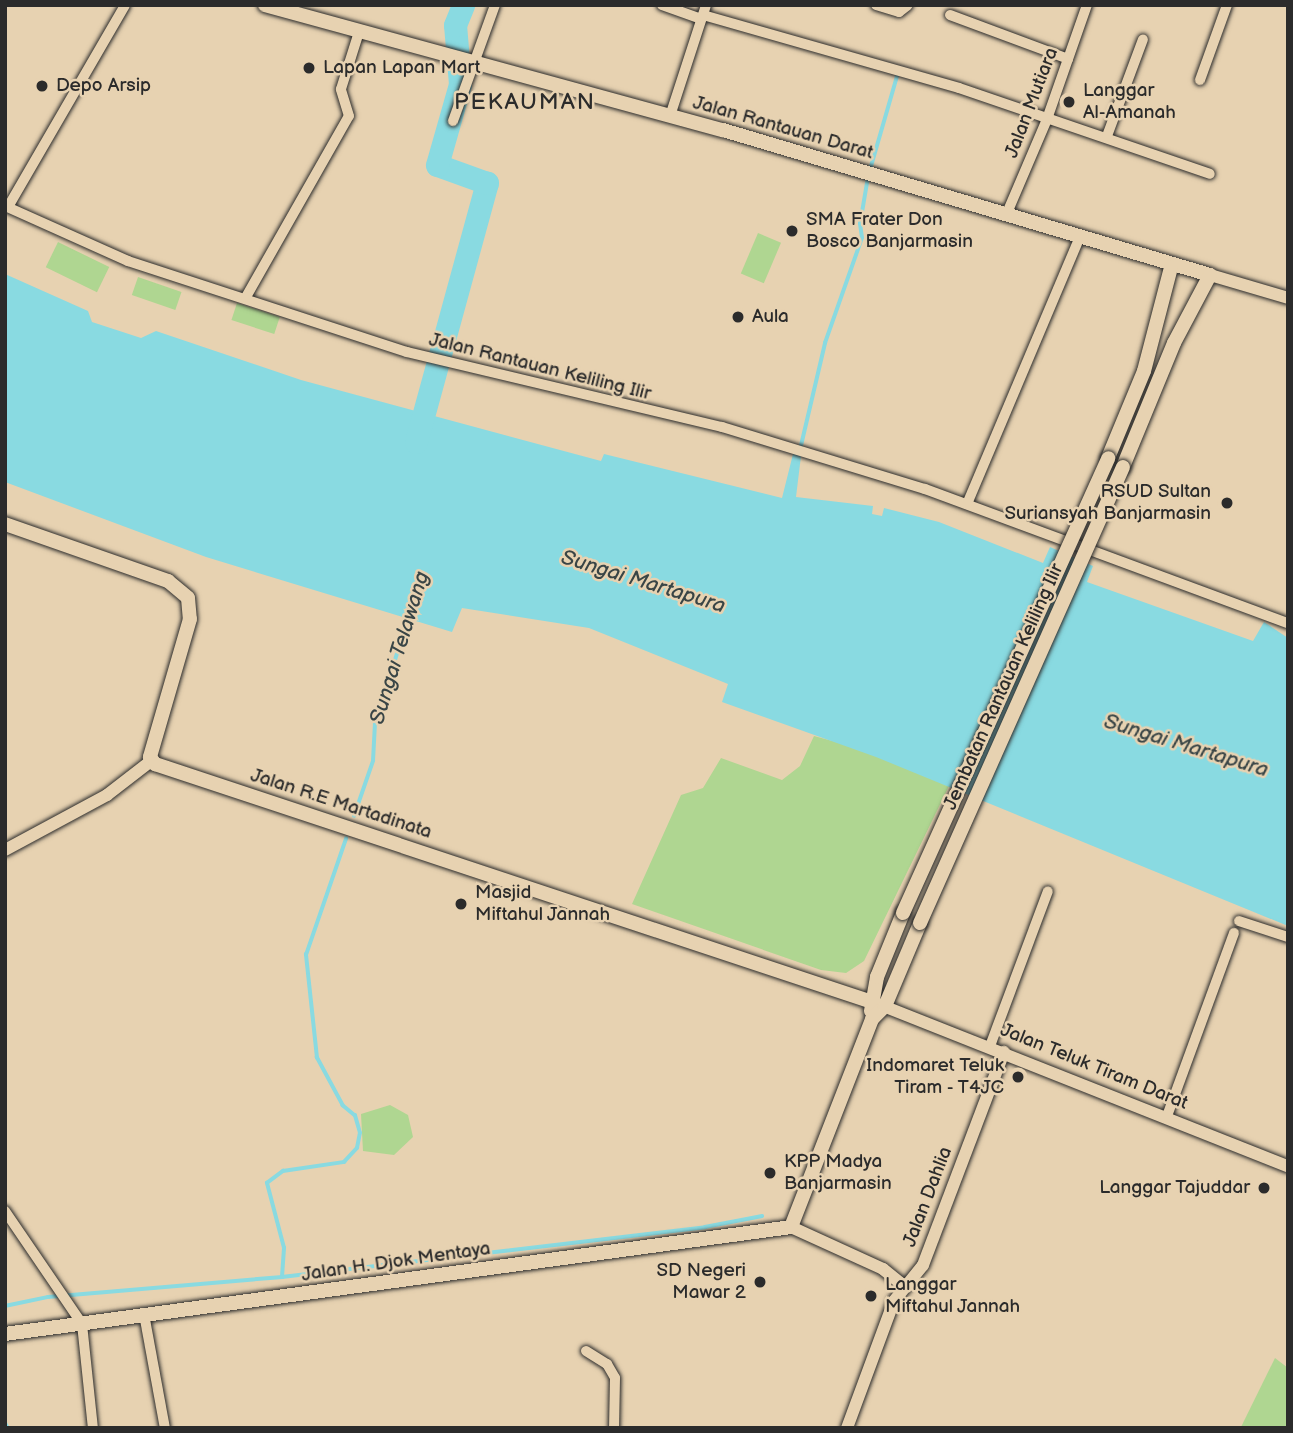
<!DOCTYPE html>
<html>
<head>
<meta charset="utf-8">
<style>
	body { margin:0 }
	#map { position:relative; width:1293px; height:1433px; overflow:hidden; background:#e7d2b1; font-family:"Balsamiq Sans",sans-serif }
	div>[style] { position:absolute }
	.green>* { inset:0; background:#afd691; transform-origin:0 0 }
	.water>* { inset:0; background:#89dae1 }
	.stream>* { height:3.5px; margin:-1.75px; padding:0 1.75px; transform-origin:1.75px; border-radius:1.75px; background:#89dae1 }
	.river>* { height:23px; margin:-11.5px; padding:0 11.5px; transform-origin:11.5px; border-radius:11.5px; background:#89dae1 }
	.roads { filter:drop-shadow(0 0 2px #2b2b2b) drop-shadow(0 0 2px #2b2b2b) }
	.minor>* { height:10px; margin:-5px; padding:0 5px; transform-origin:5px; border-radius:5px; background:#e7d2b1 }
	.tertiary>* { height:12px; margin:-6px; padding:0 6px; transform-origin:6px; border-radius:6px; background:#e7d2b1 }
	.secondary>* { height:14px; margin:-7px; padding:0 7px; transform-origin:7px; border-radius:7px; background:#e7d2b1 }
	.bridges { filter:drop-shadow(0 0 2px #2b2b2b) drop-shadow(0 0 2px #2b2b2b) }
	.secondary-bridge>* { height:14px; margin:-7px; padding:0 7px; transform-origin:7px; border-radius:7px; background:#e7d2b1 }
	.dots>* { width:19px; height:19px; translate:-50% -50%; box-sizing:border-box; border:4px solid #e7d2b1; border-radius:50% }
	span { translate:-50% -50%; white-space:nowrap; text-align:center; line-height:1.15; -webkit-text-stroke:5px #e7d2b1; paint-order:stroke }
	.poi-label { font-size:19px; color:#2b2b2b }
	.left { translate:0 -50%; text-align:left }
	.right { translate:-100% -50%; text-align:right }
	.street-label { font-size:19px; color:#2b2b2b }
	.water-label { font-size:21px; color:#394546; font-style:italic }
	.quarter-label { font-size:23px; color:#2b2b2b; letter-spacing:2px }
	.frame { position:absolute; inset:0; border:7px solid #2b2b2b; pointer-events:none }
</style>
</head>
<body>
<div id="map">
	<div class="green">
		<div style="left:758px;top:233px;width:25px;height:44px;rotate:23deg"></div>
		<div style="left:58px;top:242px;width:57px;height:28px;rotate:26deg"></div>
		<div style="left:138px;top:277px;width:46px;height:19px;rotate:19deg"></div>
		<div style="left:237px;top:303px;width:45px;height:18px;rotate:18deg"></div>
		<div style="clip-path:polygon(814px 736px,885px 755px,949px 786px,864px 961px,846px 973px,821px 970px,632px 904px,681px 795px,703px 788px,721px 758px,782px 780px,800px 766px)"></div>
		<div style="clip-path:polygon(390px 1105px,408px 1115px,413px 1137px,394px 1155px,363px 1151px,361px 1114px)"></div>
		<div style="clip-path:polygon(1275px 1358px,1288px 1368px,1288px 1428px,1241px 1427px)"></div>
	</div>
	<div class="water">
		<div style="clip-path:polygon(5px 274px,88px 311px,92px 322px,141px 338px,156px 331px,301px 380px,601px 461px,604px 454px,782px 498px,793px 454px,801px 456px,796px 497px,873px 506px,872px 514px,882px 516px,884px 508px,939px 522px,1043px 563px,1050px 547px,1093px 566px,1087px 582px,1253px 641px,1264px 622px,1288px 638px,1288px 926px,876px 757px,722px 702px,728px 684px,589px 628px,462px 608px,452px 632px,206px 557px,5px 482px)"></div>
	</div>
	<div class="stream">
		<div style="left:870px;top:170px;width:101px;rotate:-73.9deg"></div>
		<div style="left:800px;top:450px;width:110px;rotate:-76.8deg"></div>
		<div style="left:825px;top:343px;width:111px;rotate:-70.6deg"></div>
		<div style="left:862px;top:238px;width:14px;rotate:-98deg"></div>
		<div style="left:860px;top:224px;width:48px;rotate:-80.3deg"></div>
		<div style="left:354px;top:816px;width:58px;rotate:-70.9deg"></div>
		<div style="left:373px;top:761px;width:38px;rotate:-87deg"></div>
		<div style="left:375px;top:723px;width:112px;rotate:-72.4deg"></div>
		<div style="left:282px;top:1277px;width:29px;rotate:-86deg"></div>
		<div style="left:284px;top:1248px;width:67px;rotate:-104.7deg"></div>
		<div style="left:267px;top:1183px;width:20px;rotate:-37deg"></div>
		<div style="left:283px;top:1171px;width:62px;rotate:-8.4deg"></div>
		<div style="left:344px;top:1162px;width:19px;rotate:-47deg"></div>
		<div style="left:357px;top:1148px;width:15px;rotate:-79deg"></div>
		<div style="left:360px;top:1133px;width:18px;rotate:-106deg"></div>
		<div style="left:355px;top:1116px;width:16px;rotate:-140deg"></div>
		<div style="left:343px;top:1106px;width:55px;rotate:-118.4deg"></div>
		<div style="left:317px;top:1058px;width:104px;rotate:-96.1deg"></div>
		<div style="left:306px;top:955px;width:123px;rotate:-71deg"></div>
		<div style="left:5px;top:1306px;width:44px;rotate:-11.8deg"></div>
		<div style="left:48px;top:1297px;width:235px;rotate:-4.9deg"></div>
		<div style="left:282px;top:1277px;width:426px;rotate:-6.7deg"></div>
		<div style="left:705px;top:1227px;width:58px;rotate:-10.9deg"></div>
		<div style="left:5px;top:1422px;width:7px;rotate:63deg"></div>
	</div>
	<div class="river">
		<div style="left:416px;top:442px;width:269px;rotate:-74.7deg"></div>
		<div style="left:487px;top:183px;width:53px;rotate:-160.2deg"></div>
		<div style="left:437px;top:165px;width:84px;rotate:-74.1deg"></div>
		<div style="left:460px;top:84px;width:59px;rotate:-94.8deg"></div>
		<div style="left:455px;top:25px;width:22px;rotate:-68deg"></div>
	</div>
	<div class="roads">
		<div class="minor">
			<div style="left:662px;top:5px;width:41px;rotate:19.7deg"></div>
			<div style="left:876px;top:5px;width:24px;rotate:17deg"></div>
			<div style="left:899px;top:12px;width:11px;rotate:-38deg"></div>
			<div style="left:703px;top:15px;width:266px;rotate:15.9deg"></div>
			<div style="left:959px;top:88px;width:265px;rotate:18.9deg"></div>
			<div style="left:950px;top:15px;width:126px;rotate:20.4deg"></div>
			<div style="left:1200px;top:80px;width:80px;rotate:-70.2deg"></div>
			<div style="left:670px;top:116px;width:117px;rotate:-72deg"></div>
			<div style="left:453px;top:121px;width:123px;rotate:-70.1deg"></div>
			<div style="left:1107px;top:136px;width:103px;rotate:-69.6deg"></div>
			<div style="left:5px;top:206px;width:135px;rotate:24.1deg"></div>
			<div style="left:128px;top:261px;width:293px;rotate:18.1deg"></div>
			<div style="left:407px;top:352px;width:324px;rotate:13.4deg"></div>
			<div style="left:722px;top:427px;width:212px;rotate:17deg"></div>
			<div style="left:925px;top:489px;width:387px;rotate:20.3deg"></div>
			<div style="left:8px;top:207px;width:233px;rotate:-59.9deg"></div>
			<div style="left:1007px;top:213px;width:102px;rotate:-66.9deg"></div>
			<div style="left:1047px;top:119px;width:121px;rotate:-70.7deg"></div>
			<div style="left:246px;top:297px;width:208px;rotate:-60.4deg"></div>
			<div style="left:349px;top:116px;width:28px;rotate:-107deg"></div>
			<div style="left:341px;top:89px;width:60px;rotate:-72.5deg"></div>
			<div style="left:967px;top:504px;width:291px;rotate:-67.1deg"></div>
			<div style="left:1239px;top:921px;width:52px;rotate:18.1deg"></div>
			<div style="left:990px;top:1046px;width:165px;rotate:-69.5deg"></div>
			<div style="left:1167px;top:1116px;width:195px;rotate:-69.9deg"></div>
			<div style="left:5px;top:1211px;width:137px;rotate:55.7deg"></div>
			<div style="left:82px;top:1324px;width:105px;rotate:84deg"></div>
			<div style="left:144px;top:1314px;width:116px;rotate:79.6deg"></div>
			<div style="left:586px;top:1351px;width:25px;rotate:32deg"></div>
			<div style="left:607px;top:1364px;width:16px;rotate:60deg"></div>
			<div style="left:615px;top:1378px;width:50px;rotate:91.1deg"></div>
		</div>
		<div class="tertiary">
			<div style="left:1210px;top:275px;width:81px;rotate:16.4deg"></div>
			<div style="left:5px;top:850px;width:116px;rotate:-28.3deg"></div>
			<div style="left:107px;top:795px;width:56px;rotate:-37.7deg"></div>
			<div style="left:878px;top:1004px;width:441px;rotate:21.6deg"></div>
			<div style="left:791px;top:1227px;width:101px;rotate:24.5deg"></div>
			<div style="left:883px;top:1269px;width:27px;rotate:39deg"></div>
			<div style="left:847px;top:1428px;width:135px;rotate:-69.7deg"></div>
			<div style="left:894px;top:1301px;width:46px;rotate:-51.1deg"></div>
			<div style="left:923px;top:1265px;width:228px;rotate:-69.2deg"></div>
		</div>
		<div class="secondary">
			<div style="left:265px;top:5px;width:475px;rotate:15.3deg"></div>
			<div style="left:723px;top:130px;width:508px;rotate:16.58deg"></div>
			<div style="left:1210px;top:275px;width:77px;rotate:117.9deg"></div>
			<div style="left:1174px;top:343px;width:134px;rotate:112.4deg"></div>
			<div style="left:1108px;top:458px;width:94px;rotate:-67.5deg"></div>
			<div style="left:1144px;top:371px;width:107px;rotate:-75.4deg"></div>
			<div style="left:5px;top:524px;width:173px;rotate:19.3deg"></div>
			<div style="left:168px;top:581px;width:26px;rotate:40deg"></div>
			<div style="left:188px;top:598px;width:21px;rotate:85deg"></div>
			<div style="left:190px;top:619px;width:144px;rotate:106.2deg"></div>
			<div style="left:150px;top:757px;width:9px;rotate:54deg"></div>
			<div style="left:155px;top:764px;width:752px;rotate:18.36deg"></div>
			<div style="left:871px;top:1011px;width:35px;rotate:-80deg"></div>
			<div style="left:877px;top:977px;width:69px;rotate:-67.9deg"></div>
			<div style="left:5px;top:1334px;width:793px;rotate:-7.75deg"></div>
			<div style="left:791px;top:1227px;width:223px;rotate:-68.7deg"></div>
			<div style="left:872px;top:1019px;width:18px;rotate:-45deg"></div>
			<div style="left:885px;top:1006px;width:90px;rotate:-67.1deg"></div>
		</div>
	</div>
	<div class="bridges">
		<div class="secondary-bridge">
			<div style="left:903px;top:913px;width:499px;rotate:-65.7deg"></div>
			<div style="left:920px;top:923px;width:499px;rotate:-66deg"></div>
		</div>
	</div>
	<div class="dots">
		<div style="left:309px;top:68px;background:#2b2b2b"></div>
		<div style="left:42px;top:86px;background:#2b2b2b"></div>
		<div style="left:1069px;top:102px;background:#2b2b2b"></div>
		<div style="left:792px;top:231px;background:#2b2b2b"></div>
		<div style="left:738px;top:317px;background:#2b2b2b"></div>
		<div style="left:1227px;top:503px;background:#2b2b2b"></div>
		<div style="left:461px;top:904px;background:#2b2b2b"></div>
		<div style="left:1018px;top:1077px;background:#2b2b2b"></div>
		<div style="left:770px;top:1173px;background:#2b2b2b"></div>
		<div style="left:1264px;top:1188px;background:#2b2b2b"></div>
		<div style="left:760px;top:1282px;background:#2b2b2b"></div>
		<div style="left:871px;top:1296px;background:#2b2b2b"></div>
	</div>
	<div class="poi-label">
		<span class="left" style="left:323px;top:68px">Lapan Lapan Mart</span>
		<span class="left" style="left:56px;top:86px">Depo Arsip</span>
		<span class="left" style="left:1083px;top:102px">Langgar<br>Al-Amanah</span>
		<span class="left" style="left:806px;top:231px">SMA Frater Don<br>Bosco Banjarmasin</span>
		<span class="left" style="left:752px;top:317px">Aula</span>
		<span class="right" style="left:1211px;top:503px">RSUD Sultan<br>Suriansyah Banjarmasin</span>
		<span class="left" style="left:475px;top:904px">Masjid<br>Miftahul Jannah</span>
		<span class="right" style="left:1004px;top:1077px">Indomaret Teluk<br>Tiram - T4JC</span>
		<span class="left" style="left:784px;top:1173px">KPP Madya<br>Banjarmasin</span>
		<span class="right" style="left:1250px;top:1188px">Langgar Tajuddar</span>
		<span class="right" style="left:746px;top:1282px">SD Negeri<br>Mawar 2</span>
		<span class="left" style="left:885px;top:1296px">Langgar<br>Miftahul Jannah</span>
	</div>
	<div class="street-label">
		<span style="left:1032px;top:103px;rotate:-69deg">Jalan Mutiara</span>
		<span style="left:783px;top:128px;rotate:16deg">Jalan Rantauan Darat</span>
		<span style="left:540px;top:367px;rotate:14deg">Jalan Rantauan Keliling Ilir</span>
		<span style="left:1004px;top:687px;rotate:-66deg">Jembatan Rantauan Keliling Ilir</span>
		<span style="left:341px;top:804px;rotate:18deg">Jalan R.E Martadinata</span>
		<span style="left:1094px;top:1067px;rotate:22deg">Jalan Teluk Tiram Darat</span>
		<span style="left:928px;top:1197px;rotate:-69deg">Jalan Dahlia</span>
		<span style="left:396px;top:1262px;rotate:-8deg">Jalan H. Djok Mentaya</span>
	</div>
	<div class="water-label">
		<span style="left:643px;top:582px;rotate:17deg">Sungai Martapura</span>
		<span style="left:400px;top:648px;rotate:-73deg">Sungai Telawang</span>
		<span style="left:1186px;top:746px;rotate:17deg">Sungai Martapura</span>
	</div>
	<div class="quarter-label">
		<span style="left:525px;top:102px">PEKAUMAN</span>
	</div>
	<div class="frame"></div>
</div>
</body>
</html>
